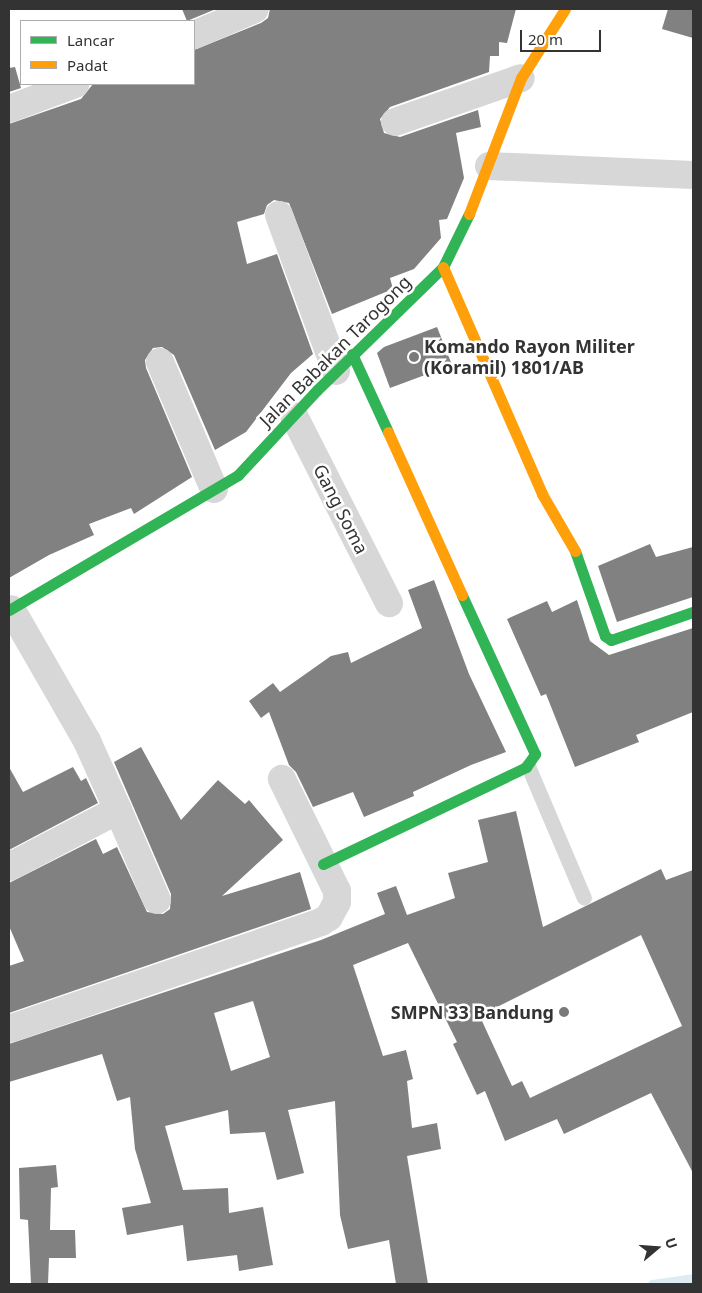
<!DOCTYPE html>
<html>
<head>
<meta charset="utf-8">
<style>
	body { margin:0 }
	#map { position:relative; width:702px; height:1293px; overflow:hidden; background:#fff; font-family:"Noto Sans",sans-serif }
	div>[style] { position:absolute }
	.stream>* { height:9px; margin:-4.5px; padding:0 4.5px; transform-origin:4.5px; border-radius:4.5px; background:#ddebf3 }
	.building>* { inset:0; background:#818181 }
	.lane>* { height:15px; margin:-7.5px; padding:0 7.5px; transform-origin:7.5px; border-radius:7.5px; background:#d7d7d7 }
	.street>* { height:28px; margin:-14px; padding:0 14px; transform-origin:14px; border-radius:14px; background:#d7d7d7 }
	.fast>* { height:11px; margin:-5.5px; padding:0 5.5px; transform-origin:5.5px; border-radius:5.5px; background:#30b455 }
	.slow>* { height:11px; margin:-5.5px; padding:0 5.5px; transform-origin:5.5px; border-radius:5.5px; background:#ff9f0a }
	.dots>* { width:14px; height:14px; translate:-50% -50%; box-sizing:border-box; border:2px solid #fff; border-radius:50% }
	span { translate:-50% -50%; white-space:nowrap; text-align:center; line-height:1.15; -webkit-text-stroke:5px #fff; paint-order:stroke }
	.poi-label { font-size:18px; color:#333; font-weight:700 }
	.left { translate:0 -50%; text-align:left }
	.right { translate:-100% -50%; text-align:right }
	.street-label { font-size:18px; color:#333 }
	.frame { position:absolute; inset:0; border:10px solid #333; pointer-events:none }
	.legend { position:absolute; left:20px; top:20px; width:175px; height:65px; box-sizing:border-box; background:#fff; border:1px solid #adadad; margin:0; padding:6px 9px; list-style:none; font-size:15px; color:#333 }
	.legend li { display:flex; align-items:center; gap:10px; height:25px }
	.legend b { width:25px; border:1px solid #adadad }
	.north { position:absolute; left:632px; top:1223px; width:50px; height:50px; -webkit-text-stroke:4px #fff; paint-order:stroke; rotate:72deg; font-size:14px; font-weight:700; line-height:20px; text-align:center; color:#333 }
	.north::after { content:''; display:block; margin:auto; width:18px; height:22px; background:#333; clip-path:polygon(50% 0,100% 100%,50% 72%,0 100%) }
	.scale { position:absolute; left:520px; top:30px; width:81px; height:22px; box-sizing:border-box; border:2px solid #333; border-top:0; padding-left:6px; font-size:15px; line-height:18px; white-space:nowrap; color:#333; -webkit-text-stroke:4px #fff; paint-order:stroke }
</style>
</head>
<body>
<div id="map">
	<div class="stream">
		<div style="left:652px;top:1284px;width:41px;rotate:-8.3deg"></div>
	</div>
	<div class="building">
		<div style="clip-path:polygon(182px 9px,216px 9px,187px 21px)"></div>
		<div style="clip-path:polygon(270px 9px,516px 9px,507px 43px,499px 42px,499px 56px,490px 56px,489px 72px,390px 107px,380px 119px,384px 133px,400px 137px,478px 110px,481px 127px,456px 133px,464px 178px,447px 219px,439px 220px,441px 238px,414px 269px,390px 278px,393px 289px,332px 314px,289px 203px,274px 200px,267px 205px,264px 214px,237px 222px,247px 264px,277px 254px,313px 354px,291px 373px,246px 432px,215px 450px,174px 355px,162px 347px,153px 348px,145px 360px,146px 368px,192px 477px,134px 514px,131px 508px,89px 524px,94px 535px,49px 555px,9px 578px,9px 124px,81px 99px,93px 84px,194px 84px,194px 50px,261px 23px,268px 18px)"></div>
		<div style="clip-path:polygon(668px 9px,693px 9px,693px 38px,662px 29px)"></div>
		<div style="clip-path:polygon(15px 67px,21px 88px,9px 92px,9px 68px)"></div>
		<div style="clip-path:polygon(437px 327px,452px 365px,390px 388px,377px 353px,384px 347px)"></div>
		<div style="clip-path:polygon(650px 544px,656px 557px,693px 547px,693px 597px,617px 622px,598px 566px)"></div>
		<div style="clip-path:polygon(434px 580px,469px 674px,506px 752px,471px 765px,413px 792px,414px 796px,364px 817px,353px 792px,313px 807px,296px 772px,289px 765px,269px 712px,261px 718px,249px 701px,273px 683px,280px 692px,331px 656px,348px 652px,351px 663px,422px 628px,408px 590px)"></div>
		<div style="clip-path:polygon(577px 600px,590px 641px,609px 655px,693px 628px,693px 712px,636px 735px,639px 742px,575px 767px,546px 694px,541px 696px,507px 619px,547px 601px,552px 612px)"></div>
		<div style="clip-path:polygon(141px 747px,181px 820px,218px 780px,245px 804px,249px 800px,283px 840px,222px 896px,300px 872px,311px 909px,9px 1013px,9px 966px,24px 961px,9px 926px,9px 883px,96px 839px,103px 854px,117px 847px,147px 912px,163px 914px,170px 909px,171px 894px,114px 762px)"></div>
		<div style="clip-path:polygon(9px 767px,23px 792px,73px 767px,81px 781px,86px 778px,98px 803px,9px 850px)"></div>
		<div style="clip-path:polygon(evenodd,516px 811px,543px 927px,661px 869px,666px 880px,693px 870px,693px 1173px,651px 1093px,564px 1134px,557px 1119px,505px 1141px,485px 1091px,477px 1095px,453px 1044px,457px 1042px,408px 943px,353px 965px,383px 1056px,406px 1050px,413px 1079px,407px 1081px,412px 1128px,437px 1123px,441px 1149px,407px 1156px,428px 1284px,396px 1284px,389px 1240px,348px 1249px,340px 1215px,335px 1101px,288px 1110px,304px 1173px,277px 1180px,265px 1132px,230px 1134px,228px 1110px,165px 1126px,183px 1190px,228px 1188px,229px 1213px,263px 1207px,273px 1265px,239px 1271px,237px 1255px,187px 1261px,183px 1225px,127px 1235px,122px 1208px,151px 1203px,135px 1149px,130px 1097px,117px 1101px,102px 1054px,9px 1082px,9px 1044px,321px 940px,385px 914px,377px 893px,396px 886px,407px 915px,455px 898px,448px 873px,488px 862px,478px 820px,516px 811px,641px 935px,682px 1026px,530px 1098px,522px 1081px,512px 1086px,482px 1021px,493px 1015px,491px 1010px,641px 935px,516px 811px,253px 1001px,270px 1057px,231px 1071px,214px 1013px,253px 1001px)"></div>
		<div style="clip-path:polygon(56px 1165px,58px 1187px,51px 1188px,50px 1230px,75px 1230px,76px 1258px,49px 1258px,48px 1284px,31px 1284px,28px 1220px,20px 1219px,19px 1168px)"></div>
	</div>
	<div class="lane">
		<div style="left:528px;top:766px;width:143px;rotate:67deg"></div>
	</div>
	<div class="street">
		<div style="left:194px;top:35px;width:66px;rotate:-23.1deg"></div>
		<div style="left:9px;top:109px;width:71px;rotate:-20.7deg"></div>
		<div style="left:395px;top:122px;width:133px;rotate:-19.2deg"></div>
		<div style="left:489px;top:166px;width:204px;rotate:2.5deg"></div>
		<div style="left:279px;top:215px;width:166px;rotate:69.9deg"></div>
		<div style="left:160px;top:362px;width:138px;rotate:67deg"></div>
		<div style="left:294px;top:416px;width:210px;rotate:63.1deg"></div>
		<div style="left:118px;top:810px;width:98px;rotate:66.6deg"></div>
		<div style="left:9px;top:867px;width:123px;rotate:-27.6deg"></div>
		<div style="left:118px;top:810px;width:76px;rotate:-114.2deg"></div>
		<div style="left:87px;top:741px;width:152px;rotate:-119.9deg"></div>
		<div style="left:9px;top:1029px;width:330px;rotate:-18.9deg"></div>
		<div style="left:321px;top:922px;width:9px;rotate:-32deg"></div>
		<div style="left:329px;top:917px;width:17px;rotate:-62deg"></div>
		<div style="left:337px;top:902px;width:11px;rotate:-90deg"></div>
		<div style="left:337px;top:891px;width:125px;rotate:-116.2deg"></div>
	</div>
	<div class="fast">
		<div style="left:352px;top:354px;width:86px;rotate:65.2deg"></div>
		<div style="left:575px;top:551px;width:90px;rotate:70.6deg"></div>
		<div style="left:605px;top:636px;width:7px;rotate:34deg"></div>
		<div style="left:611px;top:640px;width:87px;rotate:-18.9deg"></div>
		<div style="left:9px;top:610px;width:266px;rotate:-30.5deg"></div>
		<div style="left:238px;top:475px;width:116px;rotate:-47.1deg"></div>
		<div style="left:317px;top:390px;width:176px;rotate:-44.3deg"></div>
		<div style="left:443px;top:267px;width:59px;rotate:-63.9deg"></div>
		<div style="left:323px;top:864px;width:225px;rotate:-25.5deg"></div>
		<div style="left:526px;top:767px;width:16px;rotate:-55deg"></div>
		<div style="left:535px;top:754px;width:175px;rotate:-114.7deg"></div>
	</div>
	<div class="slow">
		<div style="left:469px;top:214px;width:146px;rotate:-69.1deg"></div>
		<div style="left:521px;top:78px;width:82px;rotate:-57.5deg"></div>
		<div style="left:443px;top:267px;width:248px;rotate:66.4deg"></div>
		<div style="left:542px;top:494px;width:66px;rotate:59.9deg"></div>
		<div style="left:388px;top:432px;width:179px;rotate:65.6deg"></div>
	</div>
	<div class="dots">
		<div style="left:414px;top:357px;background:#7a7a7a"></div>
		<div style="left:564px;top:1012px;background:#7a7a7a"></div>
	</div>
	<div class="poi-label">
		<span class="left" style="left:424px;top:357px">Komando Rayon Militer<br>(Koramil) 1801/AB</span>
		<span class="right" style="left:554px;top:1012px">SMPN 33 Bandung</span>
	</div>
	<div class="street-label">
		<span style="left:335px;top:351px;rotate:-45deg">Jalan Babakan Tarogong</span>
		<span style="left:341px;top:509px;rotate:63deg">Gang Soma</span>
	</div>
	<div class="frame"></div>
	<ul class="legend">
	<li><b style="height:6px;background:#30b455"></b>Lancar</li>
	<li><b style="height:6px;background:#ff9f0a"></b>Padat</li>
	</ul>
	<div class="north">U</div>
	<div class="scale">20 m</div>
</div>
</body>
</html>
